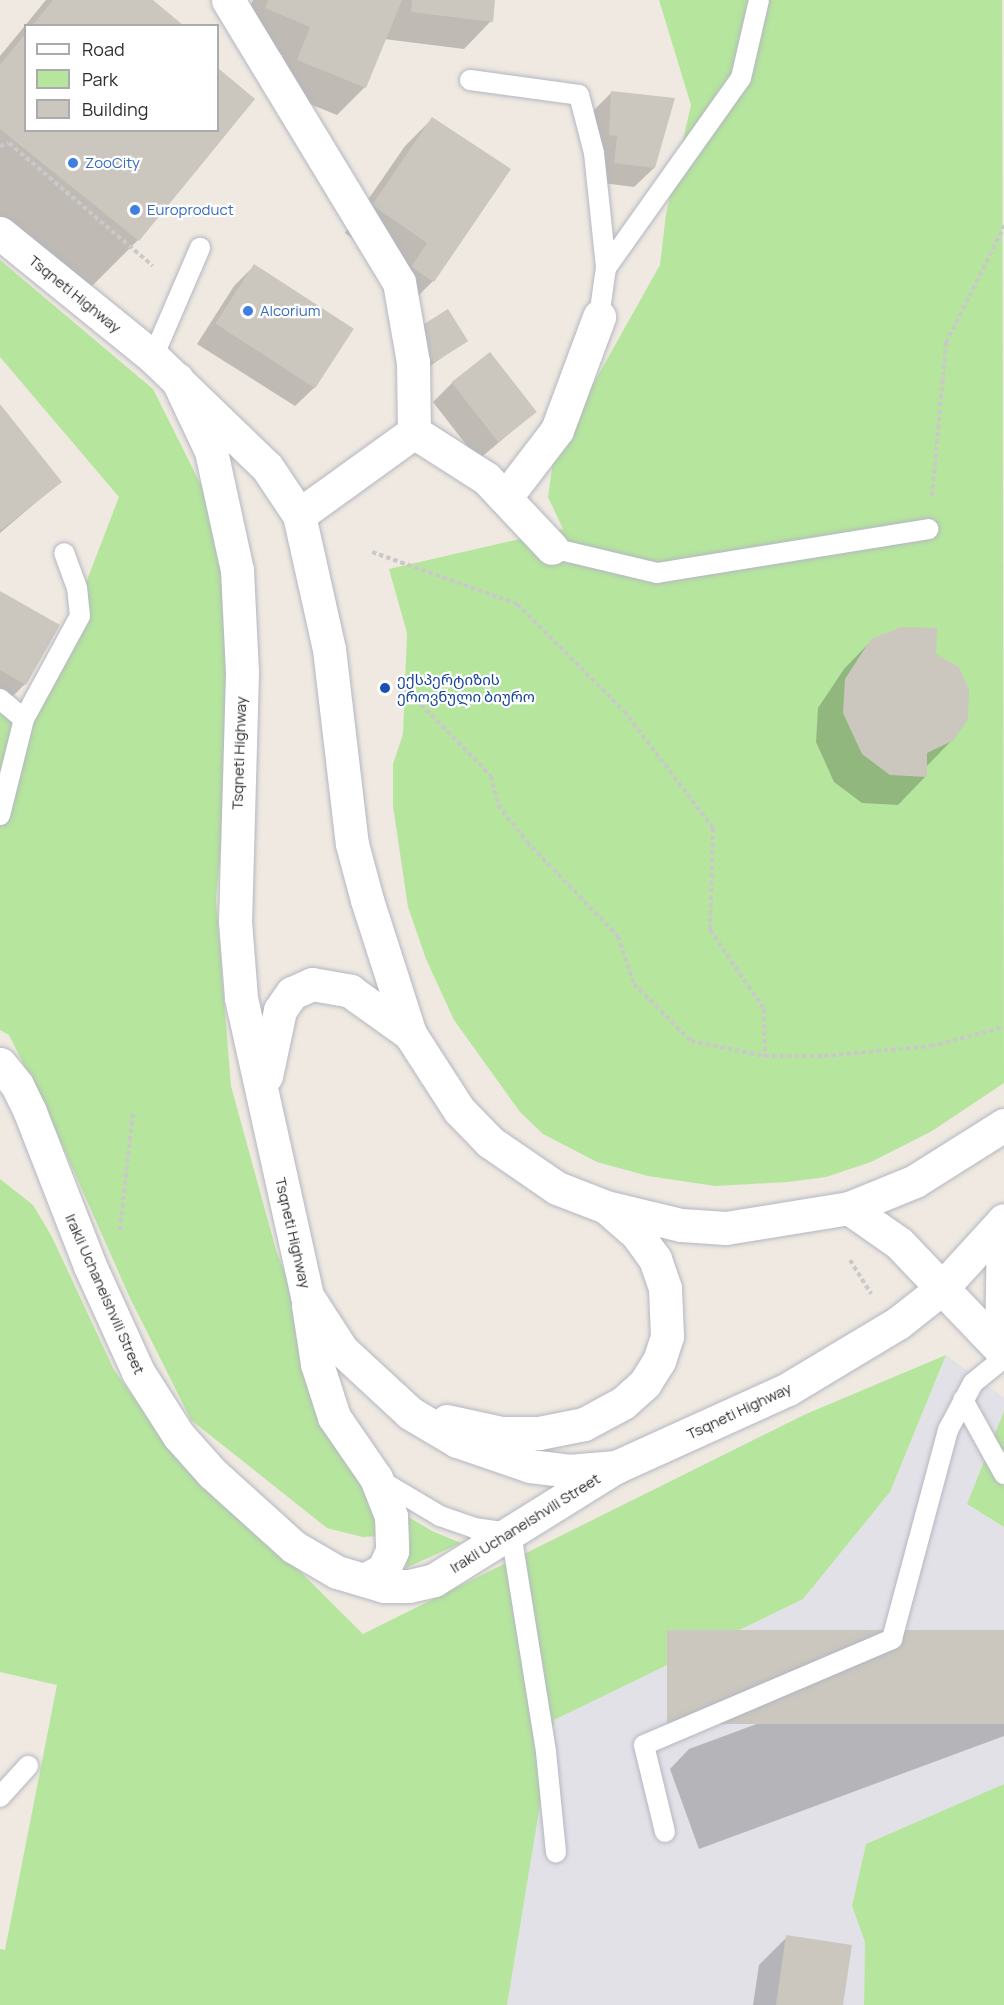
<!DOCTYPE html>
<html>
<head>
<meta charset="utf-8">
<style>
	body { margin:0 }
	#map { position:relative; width:1004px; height:2005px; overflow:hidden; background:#efe9e1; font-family:Manrope,"Noto Sans Georgian",sans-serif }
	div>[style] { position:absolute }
	.industrial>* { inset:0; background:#e3e1e8 }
	.green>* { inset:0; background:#b6e59e }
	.shadow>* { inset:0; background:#0003 }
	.building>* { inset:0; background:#cbc7bf; transform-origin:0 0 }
	.path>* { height:4px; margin-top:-2px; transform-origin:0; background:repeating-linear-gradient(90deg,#c9c9c9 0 4.5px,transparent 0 7.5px) }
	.roads { filter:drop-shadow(0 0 2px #b4b7c1) drop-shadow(0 0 2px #b4b7c1) }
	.lane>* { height:20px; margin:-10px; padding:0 10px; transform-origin:10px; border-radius:10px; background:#fff }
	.street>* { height:33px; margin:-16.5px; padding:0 16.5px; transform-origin:16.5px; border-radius:16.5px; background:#fff }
	.secondary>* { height:33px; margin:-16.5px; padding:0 16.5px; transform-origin:16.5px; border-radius:16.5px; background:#fff }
	.dots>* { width:16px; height:16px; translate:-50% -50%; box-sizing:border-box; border:3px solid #fff; border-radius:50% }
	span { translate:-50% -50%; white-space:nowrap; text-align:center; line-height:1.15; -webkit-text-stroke:4.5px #fff; paint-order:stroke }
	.shop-label { font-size:15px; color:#366cbe }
	.left { translate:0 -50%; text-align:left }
	.street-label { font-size:15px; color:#2e2e2e }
	.transit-label { font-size:15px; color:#164399 }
	.legend { position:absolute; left:24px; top:24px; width:195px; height:108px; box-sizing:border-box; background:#fff; border:2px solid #ababab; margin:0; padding:8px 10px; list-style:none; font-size:18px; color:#2e2e2e }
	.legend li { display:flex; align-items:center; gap:12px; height:30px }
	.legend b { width:30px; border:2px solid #ababab }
</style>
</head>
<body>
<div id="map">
	<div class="industrial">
		<div style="clip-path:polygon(946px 1355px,1004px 1398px,1004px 1411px,967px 1504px,1004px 1527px,1004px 1784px,866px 1844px,852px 1906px,865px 1942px,864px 2005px,507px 2005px,554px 1720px,803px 1599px,890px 1492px)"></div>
	</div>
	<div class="green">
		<div style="clip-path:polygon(659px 0,1002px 0,1004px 1083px,932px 1131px,871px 1162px,826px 1177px,788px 1182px,715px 1186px,648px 1176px,597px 1162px,543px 1134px,520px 1112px,454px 1020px,426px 959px,408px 907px,393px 806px,393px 764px,403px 734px,407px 633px,389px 569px,563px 529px,548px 497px,554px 454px,660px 265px,666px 214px,691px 105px)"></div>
		<div style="clip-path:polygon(0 260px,153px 389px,215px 513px,238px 673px,216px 899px,231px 1086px,276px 1250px,333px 1399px,397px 1535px,363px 1537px,327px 1528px,191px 1420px,130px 1298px,49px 1115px,9px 1035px,0 1030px,0 697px,37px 710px,119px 497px,0 357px)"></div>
		<div style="clip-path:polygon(0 1179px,33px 1205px,52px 1237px,114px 1370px,156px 1428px,363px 1634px,806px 1414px,946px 1355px,890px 1492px,803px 1599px,554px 1720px,507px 2005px,0 2005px,0 1949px,5px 1950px,57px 1685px,0 1672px)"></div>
		<div style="clip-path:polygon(1004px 1411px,1004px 1527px,967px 1504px)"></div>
		<div style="clip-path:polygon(407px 1516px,432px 1531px,461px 1543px,406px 1568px,410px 1534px)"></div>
		<div style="clip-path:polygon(1004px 1784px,1004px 2005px,864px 2005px,865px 1942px,852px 1906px,866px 1844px)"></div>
	</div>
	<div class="shadow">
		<div style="clip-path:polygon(46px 0,150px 0,182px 26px,26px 26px,26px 130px,218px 130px,218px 70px,253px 99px,138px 240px,89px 289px,0 218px,0 56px)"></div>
		<div style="clip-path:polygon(253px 0,494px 0,491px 21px,464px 49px,384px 39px,365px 87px,337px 115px,270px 88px,283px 55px,238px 36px)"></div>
		<div style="clip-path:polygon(612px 92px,654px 168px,634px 187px,595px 182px,592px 112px)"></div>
		<div style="clip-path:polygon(433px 118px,433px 281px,405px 309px,400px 271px,345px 233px,405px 146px)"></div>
		<div style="clip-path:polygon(254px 266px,352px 329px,315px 387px,295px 406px,197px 344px,234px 286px)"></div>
		<div style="clip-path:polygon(414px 332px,467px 340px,423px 371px)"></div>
		<div style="clip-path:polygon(452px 383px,535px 412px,478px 460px,433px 402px)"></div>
		<div style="clip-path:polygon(0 407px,60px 482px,0 533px)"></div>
		<div style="clip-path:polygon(0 592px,25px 684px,0 709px)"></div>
		<div style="clip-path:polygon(872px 640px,953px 739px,926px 767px,925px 777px,898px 805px,862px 803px,834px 782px,816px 742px,818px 708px,844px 669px)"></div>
		<div style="clip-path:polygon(1004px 1632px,1004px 1736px,699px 1849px,670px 1769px,689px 1749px)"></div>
		<div style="clip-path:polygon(787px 1937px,842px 2005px,753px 2005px,759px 1965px)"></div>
	</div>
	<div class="building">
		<div style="clip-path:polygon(53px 0,153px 0,184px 26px,32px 26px)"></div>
		<div style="clip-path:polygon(268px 0,402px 0,366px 88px,297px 60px,310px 27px,265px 8px)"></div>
		<div style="clip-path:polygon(412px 0,495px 0,493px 22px,411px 12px)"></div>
		<div style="clip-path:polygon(26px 33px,26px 130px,218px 130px,218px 68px,255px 99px,139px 241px,0 129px,0 65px)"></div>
		<div style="clip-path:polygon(611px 91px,675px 98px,655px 168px,614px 163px,617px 136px,609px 135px)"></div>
		<div style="clip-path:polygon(432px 117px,511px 169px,434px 282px,411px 267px,427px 243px,372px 205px)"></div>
		<div style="left:254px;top:264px;width:119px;height:71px;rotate:33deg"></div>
		<div style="left:448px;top:309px;width:38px;height:41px;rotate:58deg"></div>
		<div style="left:490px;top:352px;width:76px;height:49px;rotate:52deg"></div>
		<div style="clip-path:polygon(0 404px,62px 482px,1px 530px,0 528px)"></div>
		<div style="clip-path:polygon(0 591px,60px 625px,26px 685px,0 670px)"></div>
		<div style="clip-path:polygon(901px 627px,937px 628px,936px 654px,959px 667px,969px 690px,968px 719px,954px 740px,927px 753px,927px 777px,890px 775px,862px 754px,843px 713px,845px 679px,871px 639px)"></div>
		<div style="left:1004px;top:1630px;width:94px;height:337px;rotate:90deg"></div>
		<div style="clip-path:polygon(786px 1935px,852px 1945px,843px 2005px,776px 2005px)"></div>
	</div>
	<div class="path">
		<div style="left:0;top:146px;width:9px;rotate:-18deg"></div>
		<div style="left:9px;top:143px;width:189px;rotate:40.5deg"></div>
		<div style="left:932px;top:496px;width:154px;rotate:-84.8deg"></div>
		<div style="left:946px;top:343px;width:131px;rotate:-63.6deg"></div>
		<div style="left:372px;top:552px;width:154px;rotate:19.7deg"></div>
		<div style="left:517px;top:604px;width:151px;rotate:45deg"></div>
		<div style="left:624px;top:711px;width:147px;rotate:52.7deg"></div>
		<div style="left:713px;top:828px;width:102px;rotate:91.7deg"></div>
		<div style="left:710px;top:930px;width:96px;rotate:55.6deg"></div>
		<div style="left:764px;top:1009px;width:47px;rotate:88.8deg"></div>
		<div style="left:400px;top:683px;width:130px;rotate:45.6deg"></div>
		<div style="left:491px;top:776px;width:30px;rotate:76deg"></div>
		<div style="left:498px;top:805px;width:47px;rotate:51.9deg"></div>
		<div style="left:527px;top:842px;width:131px;rotate:45.9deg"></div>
		<div style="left:618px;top:936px;width:51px;rotate:71.6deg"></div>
		<div style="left:634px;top:984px;width:81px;rotate:45deg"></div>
		<div style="left:691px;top:1041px;width:76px;rotate:11.5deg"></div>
		<div style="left:765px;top:1056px;width:59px"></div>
		<div style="left:824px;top:1056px;width:107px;rotate:-5.3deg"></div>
		<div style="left:931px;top:1046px;width:75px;rotate:-14.6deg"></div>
		<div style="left:120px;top:1230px;width:119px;rotate:-83.7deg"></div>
		<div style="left:850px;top:1260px;width:40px;rotate:58deg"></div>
	</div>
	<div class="roads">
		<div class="lane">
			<div style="left:470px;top:80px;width:110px;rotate:7.8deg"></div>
			<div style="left:579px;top:95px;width:60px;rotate:75.5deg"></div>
			<div style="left:594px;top:153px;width:116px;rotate:84deg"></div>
			<div style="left:599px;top:317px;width:49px;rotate:-81.9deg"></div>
			<div style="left:606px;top:268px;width:233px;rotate:-54.6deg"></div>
			<div style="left:741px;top:78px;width:80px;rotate:-77deg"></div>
			<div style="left:153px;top:357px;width:119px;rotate:-66.7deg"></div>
			<div style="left:552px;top:548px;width:108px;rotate:13.4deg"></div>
			<div style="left:657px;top:573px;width:275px;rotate:-9.2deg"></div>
			<div style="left:0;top:699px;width:31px;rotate:40deg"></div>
			<div style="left:24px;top:719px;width:99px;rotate:104deg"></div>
			<div style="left:24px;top:719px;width:117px;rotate:-61.5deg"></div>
			<div style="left:80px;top:616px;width:28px;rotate:-96deg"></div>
			<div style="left:77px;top:588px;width:37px;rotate:-110deg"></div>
			<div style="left:963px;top:1400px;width:85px;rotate:61deg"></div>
			<div style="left:378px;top:1479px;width:72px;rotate:30.8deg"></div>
			<div style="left:440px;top:1516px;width:36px;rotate:19deg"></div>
			<div style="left:474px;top:1528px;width:37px;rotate:8deg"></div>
			<div style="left:511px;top:1533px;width:222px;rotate:80.9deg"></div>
			<div style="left:546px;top:1752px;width:101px;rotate:84.3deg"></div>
			<div style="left:0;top:1797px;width:42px;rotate:-47.9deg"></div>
			<div style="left:665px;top:1832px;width:89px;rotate:-103.6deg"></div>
			<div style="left:644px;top:1745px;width:270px;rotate:-23.1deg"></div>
			<div style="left:892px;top:1639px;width:216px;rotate:-75deg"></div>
			<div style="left:948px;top:1430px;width:53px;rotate:-62deg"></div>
			<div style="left:973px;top:1383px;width:40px;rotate:-39deg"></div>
		</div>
		<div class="street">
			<div style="left:228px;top:0;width:330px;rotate:58.8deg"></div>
			<div style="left:399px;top:282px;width:81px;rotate:80.1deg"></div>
			<div style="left:413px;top:362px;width:70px;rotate:89.2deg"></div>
			<div style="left:505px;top:498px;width:86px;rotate:-52.6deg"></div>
			<div style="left:557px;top:430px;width:121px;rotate:-69.6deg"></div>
			<div style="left:299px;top:515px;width:142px;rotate:-35.8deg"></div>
			<div style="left:414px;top:432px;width:85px;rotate:32.6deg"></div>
			<div style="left:486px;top:478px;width:96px;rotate:46.7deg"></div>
			<div style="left:849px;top:1208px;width:61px;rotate:35deg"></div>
			<div style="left:899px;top:1243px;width:152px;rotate:46.3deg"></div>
			<div style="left:1001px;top:1351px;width:130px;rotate:-89.1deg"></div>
		</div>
		<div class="secondary">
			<div style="left:0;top:233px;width:197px;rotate:39deg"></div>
			<div style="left:153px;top:357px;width:158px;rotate:44deg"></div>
			<div style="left:267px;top:467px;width:58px;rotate:56.3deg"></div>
			<div style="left:299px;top:515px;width:137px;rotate:77.4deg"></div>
			<div style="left:329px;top:649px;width:196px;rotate:83.3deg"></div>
			<div style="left:352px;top:844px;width:58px;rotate:75deg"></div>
			<div style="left:367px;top:900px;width:141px;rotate:72.2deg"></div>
			<div style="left:410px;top:1034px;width:90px;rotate:57.2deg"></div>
			<div style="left:459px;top:1110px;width:45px;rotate:45.9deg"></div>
			<div style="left:490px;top:1142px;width:81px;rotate:34.5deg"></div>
			<div style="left:557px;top:1188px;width:53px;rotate:21.2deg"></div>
			<div style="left:606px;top:1207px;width:77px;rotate:13.5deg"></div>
			<div style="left:681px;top:1225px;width:45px;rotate:3.8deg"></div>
			<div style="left:726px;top:1228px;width:125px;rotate:-9.2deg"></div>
			<div style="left:849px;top:1208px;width:71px;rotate:-22.2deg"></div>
			<div style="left:915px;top:1181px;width:105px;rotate:-32.2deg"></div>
			<div style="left:177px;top:379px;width:80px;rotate:64.7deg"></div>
			<div style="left:211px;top:451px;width:122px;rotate:77.7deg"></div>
			<div style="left:237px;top:570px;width:103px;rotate:87.2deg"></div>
			<div style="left:242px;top:673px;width:248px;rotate:91.6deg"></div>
			<div style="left:235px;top:921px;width:77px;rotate:85.5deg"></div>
			<div style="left:241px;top:998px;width:305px;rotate:77.5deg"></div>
			<div style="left:307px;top:1296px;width:64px;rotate:57.1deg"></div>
			<div style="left:342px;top:1350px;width:93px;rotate:42.8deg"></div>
			<div style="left:410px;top:1413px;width:55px;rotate:30.8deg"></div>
			<div style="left:457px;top:1441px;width:77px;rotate:18.9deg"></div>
			<div style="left:530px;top:1466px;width:38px;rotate:7deg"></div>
			<div style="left:568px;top:1471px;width:48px;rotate:-4.8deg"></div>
			<div style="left:616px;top:1467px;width:189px;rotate:-24.4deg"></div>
			<div style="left:788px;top:1389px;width:128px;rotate:-31deg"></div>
			<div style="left:898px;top:1323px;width:55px;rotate:-38.3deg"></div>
			<div style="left:941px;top:1289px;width:93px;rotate:-47.6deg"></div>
			<div style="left:0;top:1064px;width:27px;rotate:51deg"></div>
			<div style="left:17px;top:1085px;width:30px;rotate:64deg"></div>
			<div style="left:30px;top:1112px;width:165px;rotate:68.7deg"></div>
			<div style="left:90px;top:1266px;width:116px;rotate:65.6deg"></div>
			<div style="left:138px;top:1372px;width:76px;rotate:57.4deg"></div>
			<div style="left:179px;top:1436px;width:50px;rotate:48.3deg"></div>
			<div style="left:212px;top:1473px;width:110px;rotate:42.1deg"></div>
			<div style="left:294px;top:1547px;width:50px;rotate:30.2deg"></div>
			<div style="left:337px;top:1572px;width:49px;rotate:16.6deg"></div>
			<div style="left:384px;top:1586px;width:25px"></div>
			<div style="left:409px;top:1586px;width:26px;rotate:-13deg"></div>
			<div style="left:434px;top:1580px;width:210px;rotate:-31.9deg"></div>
			<div style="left:266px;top:1076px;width:67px;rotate:-78deg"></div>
			<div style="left:280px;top:1010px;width:21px;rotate:-55deg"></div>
			<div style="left:292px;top:993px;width:22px;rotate:-24deg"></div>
			<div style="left:312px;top:984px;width:39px;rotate:10deg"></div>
			<div style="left:350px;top:991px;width:74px;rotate:35.6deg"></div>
			<div style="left:308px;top:1305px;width:60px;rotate:81.3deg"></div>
			<div style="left:317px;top:1364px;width:56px;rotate:72.2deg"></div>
			<div style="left:334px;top:1417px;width:74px;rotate:55.5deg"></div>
			<div style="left:376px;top:1478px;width:41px;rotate:68.5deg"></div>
			<div style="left:391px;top:1516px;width:35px;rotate:88deg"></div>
			<div style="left:392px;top:1551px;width:21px;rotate:115deg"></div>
			<div style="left:383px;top:1570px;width:21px;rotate:152deg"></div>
			<div style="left:447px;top:1421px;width:55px;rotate:12.5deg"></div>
			<div style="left:501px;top:1433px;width:38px"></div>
			<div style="left:539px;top:1433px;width:46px;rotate:-11.3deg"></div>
			<div style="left:584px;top:1424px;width:44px;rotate:-28.3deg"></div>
			<div style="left:623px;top:1403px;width:30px;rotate:-42deg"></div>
			<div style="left:645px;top:1383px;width:26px;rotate:-58deg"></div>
			<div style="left:659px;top:1361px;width:26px;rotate:-72deg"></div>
			<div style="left:667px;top:1336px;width:48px;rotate:-92.4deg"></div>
			<div style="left:665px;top:1288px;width:31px;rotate:-109deg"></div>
			<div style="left:655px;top:1259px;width:31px;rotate:-126deg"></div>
			<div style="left:637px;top:1234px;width:38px;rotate:-139deg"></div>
		</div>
	</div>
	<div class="dots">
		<div style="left:73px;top:163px;background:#3f7fe0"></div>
		<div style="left:135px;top:210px;background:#3f7fe0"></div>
		<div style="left:248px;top:311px;background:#3f7fe0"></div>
		<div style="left:385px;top:688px;background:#1a4fb4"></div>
	</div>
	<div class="shop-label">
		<span class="left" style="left:85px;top:163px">ZooCity</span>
		<span class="left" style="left:147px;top:210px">Europroduct</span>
		<span class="left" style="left:260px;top:311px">Alcorium</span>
	</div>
	<div class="street-label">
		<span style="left:75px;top:294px;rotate:39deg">Tsqneti Highway</span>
		<span style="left:239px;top:753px;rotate:-88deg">Tsqneti Highway</span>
		<span style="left:293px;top:1233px;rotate:77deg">Tsqneti Highway</span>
		<span style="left:105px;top:1294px;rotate:66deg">Irakli Uchaneishvili Street</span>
		<span style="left:739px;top:1411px;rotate:-25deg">Tsqneti Highway</span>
		<span style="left:525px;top:1523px;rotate:-32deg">Irakli Uchaneishvili Street</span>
	</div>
	<div class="transit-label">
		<span class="left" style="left:397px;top:688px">ექსპერტიზის<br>ეროვნული ბიურო</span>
	</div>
	<ul class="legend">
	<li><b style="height:8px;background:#fff"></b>Road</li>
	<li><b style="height:16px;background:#b6e59e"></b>Park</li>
	<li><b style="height:16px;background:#cbc7bf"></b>Building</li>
	</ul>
</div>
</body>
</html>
